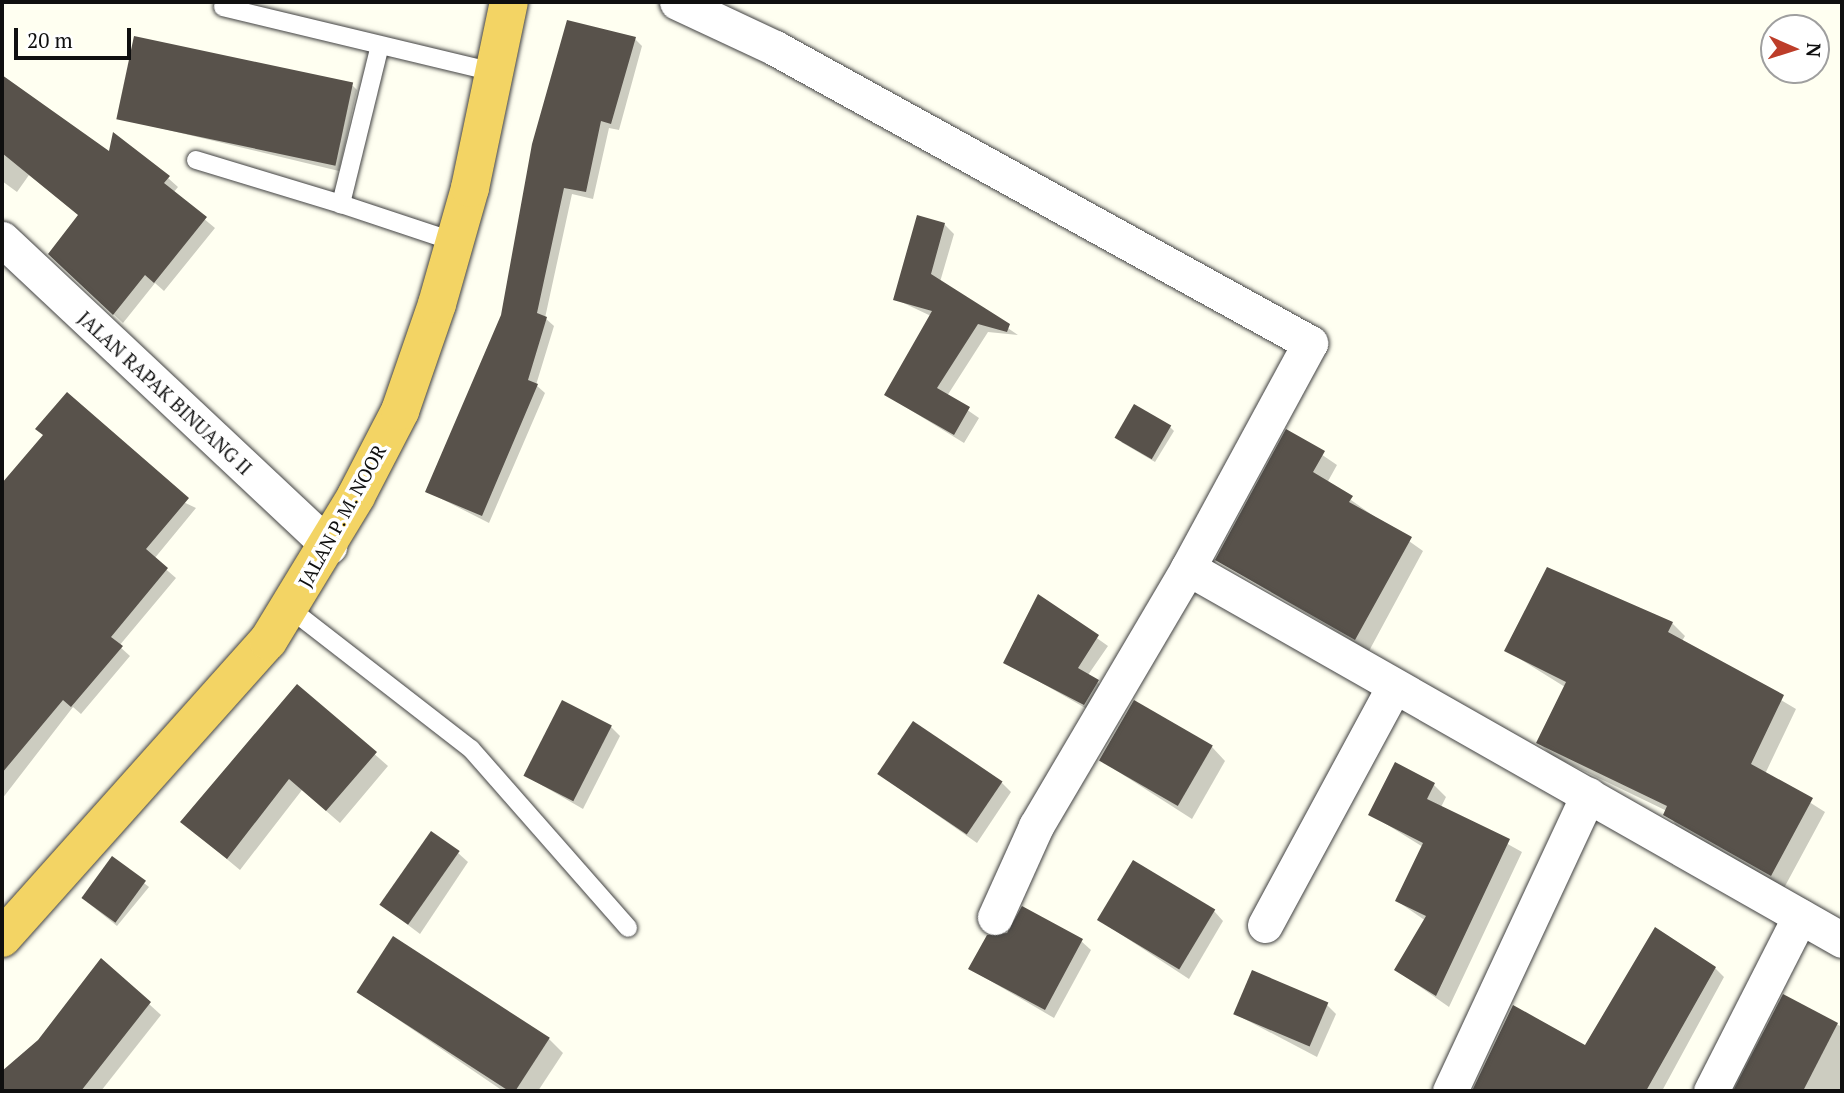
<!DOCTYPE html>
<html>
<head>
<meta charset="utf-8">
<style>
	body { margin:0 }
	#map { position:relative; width:1844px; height:1093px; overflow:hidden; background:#fffff1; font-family:"PT Serif",serif }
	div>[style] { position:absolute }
	.shadow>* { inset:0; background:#0003 }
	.building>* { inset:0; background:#58524b; transform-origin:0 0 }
	.roads { filter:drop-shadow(0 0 2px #424242) drop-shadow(0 0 2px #424242) }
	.service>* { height:18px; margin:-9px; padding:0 9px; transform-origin:9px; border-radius:9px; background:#fff }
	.minor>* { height:35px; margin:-17.5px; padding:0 17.5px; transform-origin:17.5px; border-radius:17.5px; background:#fff }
	.trunk>* { height:38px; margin:-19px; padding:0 19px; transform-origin:19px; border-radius:19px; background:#f3d464 }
	span { translate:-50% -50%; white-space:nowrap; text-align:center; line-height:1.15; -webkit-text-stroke:7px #fff; paint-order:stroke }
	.street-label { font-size:19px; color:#0f0f0f }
	.frame { position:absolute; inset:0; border:4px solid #0f0f0f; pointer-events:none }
	.north { position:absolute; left:1760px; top:14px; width:70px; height:70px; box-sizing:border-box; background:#fff; border:2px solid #9f9f9f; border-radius:50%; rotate:93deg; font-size:19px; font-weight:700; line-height:28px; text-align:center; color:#0f0f0f }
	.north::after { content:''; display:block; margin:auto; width:24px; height:32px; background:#bd3d29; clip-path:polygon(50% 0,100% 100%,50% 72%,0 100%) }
	.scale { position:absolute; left:14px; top:28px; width:117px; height:32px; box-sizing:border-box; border:4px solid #0f0f0f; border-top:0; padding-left:9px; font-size:21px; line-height:24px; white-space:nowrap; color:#0f0f0f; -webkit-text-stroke:5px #fff; paint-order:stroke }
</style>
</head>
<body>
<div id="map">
	<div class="shadow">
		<div style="clip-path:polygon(635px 39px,642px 46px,619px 130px,609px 128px,593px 199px,572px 194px,545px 318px,554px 326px,536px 385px,545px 393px,489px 523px,428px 492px,502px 315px)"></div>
		<div style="clip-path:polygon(2px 77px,110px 154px,168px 178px,178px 187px,173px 193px,215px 228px,164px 291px,155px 283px,123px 323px,59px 263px,80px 216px,29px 175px,17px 192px,2px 181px)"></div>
		<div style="clip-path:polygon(353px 86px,357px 90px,339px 171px,118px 118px)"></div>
		<div style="clip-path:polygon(944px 224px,954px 234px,940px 282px,1018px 335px,988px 332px,947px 396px,979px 418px,964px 443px,886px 395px,931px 316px,895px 299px)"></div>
		<div style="clip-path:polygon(1170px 427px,1174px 431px,1155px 462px,1121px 442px)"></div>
		<div style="clip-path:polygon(1287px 431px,1337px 465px,1327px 483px,1423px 551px,1369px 651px,1217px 560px)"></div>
		<div style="clip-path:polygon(44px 436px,196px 508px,154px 559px,176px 578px,119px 646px,130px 656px,81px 714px,73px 707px,2px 799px,2px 486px)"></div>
		<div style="clip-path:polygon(1039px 597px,1108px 646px,1088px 675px,1107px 690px,1094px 713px,1005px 662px)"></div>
		<div style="clip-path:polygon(1672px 623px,1685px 636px,1682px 641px,1796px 709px,1765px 774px,1825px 812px,1784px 888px,1677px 827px,1667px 811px,1551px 755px,1538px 742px,1565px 687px,1507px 651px)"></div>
		<div style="clip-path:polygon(297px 686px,388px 766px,340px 823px,302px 790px,240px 870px,182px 822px)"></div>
		<div style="clip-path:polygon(611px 727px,620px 736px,583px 809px,526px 776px)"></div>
		<div style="clip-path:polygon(1212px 747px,1225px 761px,1192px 819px,1100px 760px)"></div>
		<div style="clip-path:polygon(880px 775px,1002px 783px,1011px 792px,977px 843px)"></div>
		<div style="clip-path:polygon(1434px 785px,1446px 797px,1441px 807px,1522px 852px,1449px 1007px,1396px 970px,1426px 921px,1397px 901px,1423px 847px,1370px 814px)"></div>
		<div style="clip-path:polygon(458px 853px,468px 862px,420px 934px,383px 906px)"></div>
		<div style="clip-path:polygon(113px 859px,149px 887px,117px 926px,87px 902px)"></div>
		<div style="clip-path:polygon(1214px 911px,1223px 921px,1189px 979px,1099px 920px)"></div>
		<div style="clip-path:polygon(1081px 941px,1091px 950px,1054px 1018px,970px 969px)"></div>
		<div style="clip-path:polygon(1715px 968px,1724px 977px,1662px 1091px,1474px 1091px,1514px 1008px,1585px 1048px)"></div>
		<div style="clip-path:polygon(359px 993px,549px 1039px,563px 1053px,538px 1091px,503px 1091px)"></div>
		<div style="clip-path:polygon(1784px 996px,1842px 1027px,1842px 1091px,1730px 1091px)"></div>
		<div style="clip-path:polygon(149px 1004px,161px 1015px,101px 1091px,2px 1091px,2px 1078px,39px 1041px)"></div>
		<div style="clip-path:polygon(1327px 1005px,1336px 1014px,1317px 1057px,1235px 1014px)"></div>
	</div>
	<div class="building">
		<div style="clip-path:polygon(567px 20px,636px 37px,611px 124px,601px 121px,586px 192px,564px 188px,537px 313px,547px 317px,528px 380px,538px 384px,482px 516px,425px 492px,501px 315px,532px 144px)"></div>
		<div style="left:134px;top:36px;width:224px;height:85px;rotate:12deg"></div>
		<div style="clip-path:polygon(2px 75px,109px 151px,113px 132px,170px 176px,164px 183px,207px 217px,154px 283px,145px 275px,113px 315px,48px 254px,78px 215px,2px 153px)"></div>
		<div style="clip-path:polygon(917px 215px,945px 223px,931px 274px,1010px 324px,1007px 332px,978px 324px,937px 388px,970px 407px,954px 435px,884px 395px,932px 311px,893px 300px)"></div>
		<div style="clip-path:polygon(67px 392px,189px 498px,146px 549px,168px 568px,111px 637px,123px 646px,71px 707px,63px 700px,2px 773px,2px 483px,43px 435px,35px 429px)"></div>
		<div style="left:1134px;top:404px;width:43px;height:39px;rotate:30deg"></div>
		<div style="clip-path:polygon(1286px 429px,1325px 451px,1313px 472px,1353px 496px,1349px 502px,1412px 537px,1355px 640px,1215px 560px)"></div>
		<div style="clip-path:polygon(1547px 567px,1673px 622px,1668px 632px,1784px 695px,1751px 764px,1813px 798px,1771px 876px,1663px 815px,1667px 806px,1536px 743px,1566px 682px,1504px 651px)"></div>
		<div style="clip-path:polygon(1038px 594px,1099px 635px,1078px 668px,1099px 680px,1084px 705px,1003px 663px)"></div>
		<div style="clip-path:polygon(297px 684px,377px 752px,326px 811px,289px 779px,227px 859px,180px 822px)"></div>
		<div style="left:562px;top:700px;width:56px;height:85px;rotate:27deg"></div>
		<div style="left:1134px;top:700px;width:91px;height:70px;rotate:30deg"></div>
		<div style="left:913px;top:721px;width:108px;height:64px;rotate:34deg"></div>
		<div style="clip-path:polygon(1395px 762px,1435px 783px,1427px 799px,1510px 839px,1436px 996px,1394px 970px,1426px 916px,1395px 901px,1423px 843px,1368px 815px)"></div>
		<div style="left:431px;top:831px;width:35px;height:90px;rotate:35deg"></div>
		<div style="left:112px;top:856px;width:42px;height:52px;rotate:36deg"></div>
		<div style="left:1133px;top:860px;width:96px;height:70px;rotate:31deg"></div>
		<div style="clip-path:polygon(1022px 906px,1083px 939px,1045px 1010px,968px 969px,987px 935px,1007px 933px)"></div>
		<div style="clip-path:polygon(1655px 927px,1716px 967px,1646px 1091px,1472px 1091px,1513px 1005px,1585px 1045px)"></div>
		<div style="left:393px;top:936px;width:187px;height:67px;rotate:33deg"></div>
		<div style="clip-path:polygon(101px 958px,151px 1002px,81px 1091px,2px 1091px,2px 1071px,38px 1040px)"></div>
		<div style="left:1252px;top:970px;width:83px;height:48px;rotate:23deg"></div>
		<div style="clip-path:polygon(1783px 994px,1838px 1023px,1803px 1091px,1733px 1091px)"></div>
	</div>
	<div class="roads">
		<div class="service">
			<div style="left:223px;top:7px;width:279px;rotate:13.5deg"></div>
			<div style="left:379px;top:49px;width:160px;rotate:103.8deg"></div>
			<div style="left:341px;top:204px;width:120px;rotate:18.4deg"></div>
			<div style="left:196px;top:160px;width:152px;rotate:16.9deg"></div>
			<div style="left:289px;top:608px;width:230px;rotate:37.8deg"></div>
			<div style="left:471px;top:749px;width:238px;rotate:48.7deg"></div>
		</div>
		<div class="minor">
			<div style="left:677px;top:2px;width:108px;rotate:25.1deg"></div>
			<div style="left:775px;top:48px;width:611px;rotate:28.87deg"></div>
			<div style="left:1310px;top:343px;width:256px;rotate:118.5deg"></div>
			<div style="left:1188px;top:568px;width:752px;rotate:29.63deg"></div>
			<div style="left:2px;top:239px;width:449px;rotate:43.2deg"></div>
			<div style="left:995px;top:917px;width:100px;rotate:-65.7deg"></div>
			<div style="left:1036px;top:826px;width:299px;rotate:-59.5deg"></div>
			<div style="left:1265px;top:925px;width:269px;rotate:-61.6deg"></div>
			<div style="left:1450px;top:1091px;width:327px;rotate:-65deg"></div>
			<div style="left:1711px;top:1091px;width:196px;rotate:-63deg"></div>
		</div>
		<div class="trunk">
			<div style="left:2px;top:938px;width:399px;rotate:-48.2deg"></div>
			<div style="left:268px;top:641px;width:170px;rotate:-58.7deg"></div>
			<div style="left:356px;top:496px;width:96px;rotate:-62.6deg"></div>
			<div style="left:400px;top:411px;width:113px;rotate:-70.9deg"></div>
			<div style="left:437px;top:304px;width:121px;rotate:-74.1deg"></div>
			<div style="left:470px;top:188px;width:190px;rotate:-78.2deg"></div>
		</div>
	</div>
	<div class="street-label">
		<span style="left:165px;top:393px;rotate:43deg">JALAN RAPAK BINUANG II</span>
		<span style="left:342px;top:516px;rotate:-61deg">JALAN P. M. NOOR</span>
	</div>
	<div class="frame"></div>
	<div class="north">N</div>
	<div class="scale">20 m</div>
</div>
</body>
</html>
